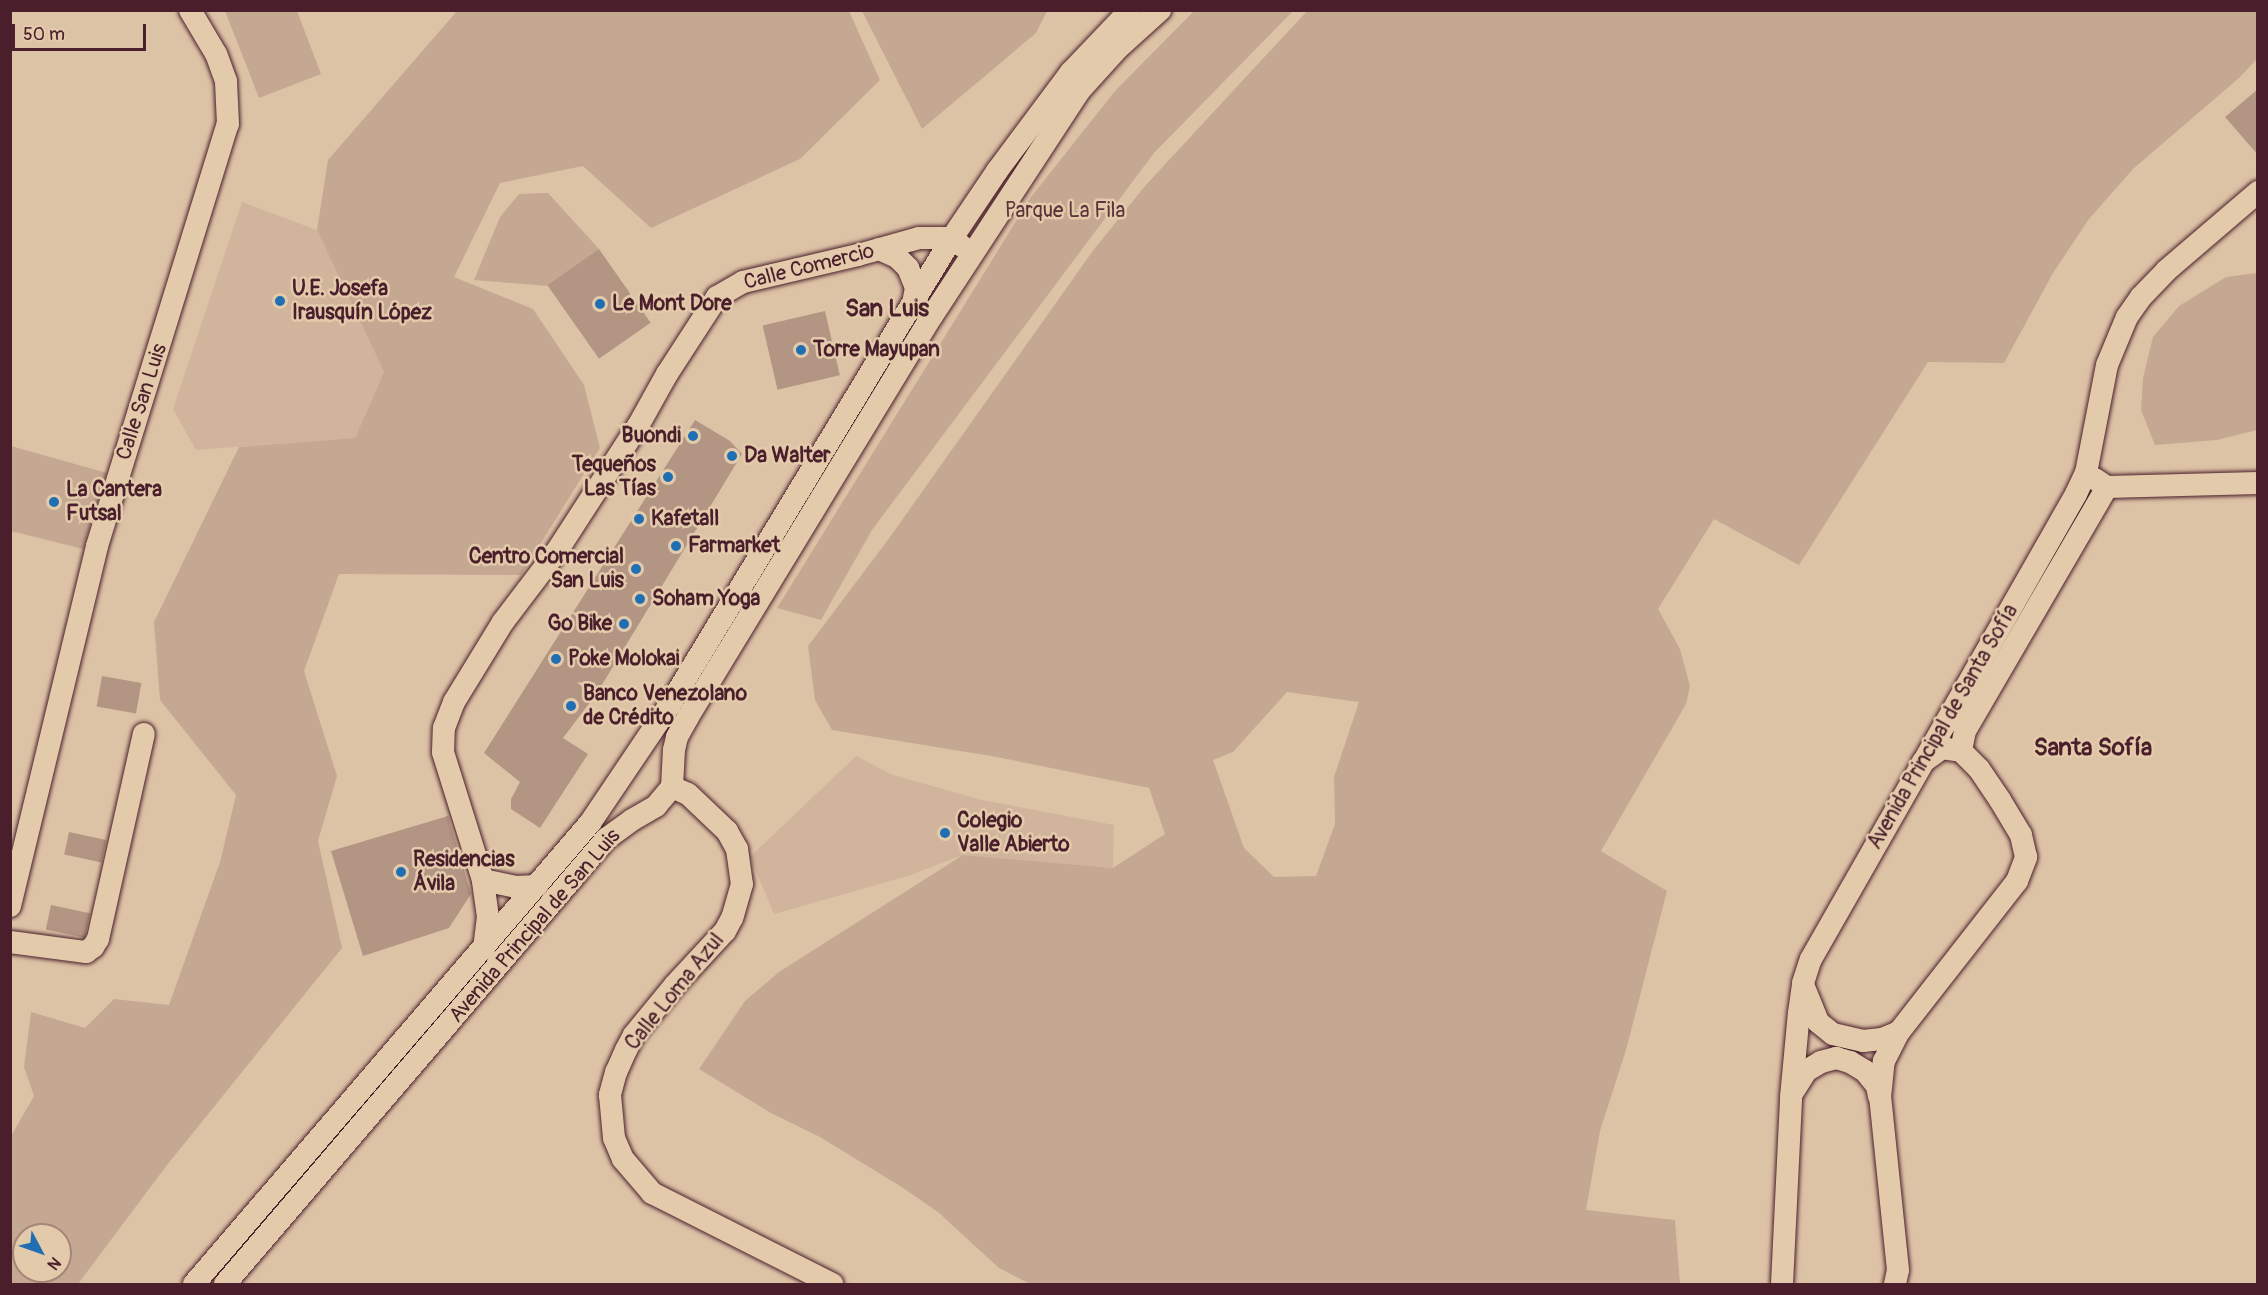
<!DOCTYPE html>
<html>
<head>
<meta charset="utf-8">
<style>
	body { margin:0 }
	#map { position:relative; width:2268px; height:1295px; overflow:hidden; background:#ddc3a6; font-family:Pangolin,sans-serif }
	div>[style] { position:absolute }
	.built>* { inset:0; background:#d0b59c }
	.green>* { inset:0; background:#c4a892 }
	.building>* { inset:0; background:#b39583; transform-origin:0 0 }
	.roads { filter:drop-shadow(0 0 2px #4a1f2b) drop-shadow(0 0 2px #4a1f2b) }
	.minor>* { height:22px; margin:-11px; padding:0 11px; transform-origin:11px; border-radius:11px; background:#e3caab }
	.dots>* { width:16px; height:16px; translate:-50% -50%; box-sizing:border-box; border:3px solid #e3caab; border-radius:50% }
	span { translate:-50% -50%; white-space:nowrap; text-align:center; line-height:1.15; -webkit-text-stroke:5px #e3caab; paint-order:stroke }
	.park-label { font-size:21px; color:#5c343a }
	.street-label { font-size:21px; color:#4a1f2b }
	.poi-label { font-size:21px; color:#4a1f2b; font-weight:700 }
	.left { translate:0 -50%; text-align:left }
	.right { translate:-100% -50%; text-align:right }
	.quarter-label { font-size:24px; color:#4a1f2b; font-weight:700 }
	.frame { position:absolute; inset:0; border:12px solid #4a1f2b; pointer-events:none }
	.north { position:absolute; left:12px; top:1223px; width:60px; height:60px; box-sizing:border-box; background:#e3caab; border:2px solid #a68678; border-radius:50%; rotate:131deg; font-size:16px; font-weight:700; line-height:24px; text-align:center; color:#4a1f2b }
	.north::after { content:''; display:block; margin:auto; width:21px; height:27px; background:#1f6fb2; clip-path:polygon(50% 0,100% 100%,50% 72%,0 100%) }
	.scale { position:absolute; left:12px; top:24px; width:134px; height:27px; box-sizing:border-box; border:3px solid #4a1f2b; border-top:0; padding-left:8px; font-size:18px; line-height:21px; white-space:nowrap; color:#4a1f2b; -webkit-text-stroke:4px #e3caab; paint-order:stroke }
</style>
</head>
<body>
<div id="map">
	<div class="built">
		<div style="clip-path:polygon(242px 202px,317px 230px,384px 372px,355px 438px,196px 450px,173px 409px)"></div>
		<div style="clip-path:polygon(856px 756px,893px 775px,982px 800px,1114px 825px,1113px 868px,963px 855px,908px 876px,774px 914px,750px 857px)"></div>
	</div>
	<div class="green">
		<div style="clip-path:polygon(evenodd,1308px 10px,2257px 11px,2257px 59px,2239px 78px,2133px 169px,2089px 219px,2053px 273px,2004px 363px,1928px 362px,1799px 565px,1714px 519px,1658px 609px,1680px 649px,1690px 686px,1686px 704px,1601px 851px,1667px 891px,1626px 1050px,1600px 1131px,1586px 1210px,1675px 1220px,1680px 1284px,1030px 1284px,999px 1268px,938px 1212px,900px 1186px,820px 1137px,771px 1113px,699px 1069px,745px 1001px,779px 972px,963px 855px,1113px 868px,1165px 834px,1149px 788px,997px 757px,832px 730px,815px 700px,808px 646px,890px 537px,1092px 252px,1145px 186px,1308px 10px,1287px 692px,1359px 702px,1334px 777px,1335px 824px,1316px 876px,1274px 877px,1244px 848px,1213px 760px,1233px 752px,1287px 692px)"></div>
		<div style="clip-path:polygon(225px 11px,297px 11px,321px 74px,259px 98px)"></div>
		<div style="clip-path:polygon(evenodd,457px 11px,849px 11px,880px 80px,800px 159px,651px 228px,583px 166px,500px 183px,454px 277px,533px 309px,584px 385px,600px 448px,521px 575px,339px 574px,304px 671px,337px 776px,318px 841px,342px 948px,167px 1165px,78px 1284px,11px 1284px,11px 1136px,34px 1096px,24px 1067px,31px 1012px,85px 1028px,114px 999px,169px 1005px,220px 862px,236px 795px,160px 700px,154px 622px,239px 447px,355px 438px,384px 372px,317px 230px,328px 160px,457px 11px,24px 1235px,60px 1235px,60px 1271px,24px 1271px,24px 1235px)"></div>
		<div style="clip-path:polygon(862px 11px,1047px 11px,1036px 33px,922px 129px)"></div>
		<div style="clip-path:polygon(1194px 11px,1293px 11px,1154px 153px,872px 530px,821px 620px,777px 608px,1031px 197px,1115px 91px)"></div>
		<div style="clip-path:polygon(548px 193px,599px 249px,548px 286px,474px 280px,500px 217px,519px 194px)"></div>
		<div style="clip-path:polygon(2257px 273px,2257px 430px,2217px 440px,2155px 445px,2141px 410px,2143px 378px,2153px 337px,2179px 306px,2226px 277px)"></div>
		<div style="clip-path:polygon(11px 446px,107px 473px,83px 549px,11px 531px)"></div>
	</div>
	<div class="building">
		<div style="clip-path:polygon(2258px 89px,2258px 155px,2225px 117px)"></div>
		<div style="left:599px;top:249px;width:90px;height:63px;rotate:55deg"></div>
		<div style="left:825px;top:311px;width:66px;height:64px;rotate:77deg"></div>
		<div style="clip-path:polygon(695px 420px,730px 441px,742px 454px,597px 693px,563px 738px,588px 754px,540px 828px,511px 809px,511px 799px,520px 782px,484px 753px)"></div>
		<div style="left:102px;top:676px;width:40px;height:31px;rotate:10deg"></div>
		<div style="clip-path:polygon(448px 816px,471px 894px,449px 928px,363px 956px,331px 851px)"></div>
		<div style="left:69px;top:832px;width:38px;height:23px;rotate:12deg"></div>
		<div style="left:51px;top:905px;width:40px;height:25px;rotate:12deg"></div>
	</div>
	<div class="roads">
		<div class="minor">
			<div style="left:879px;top:249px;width:20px;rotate:24deg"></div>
			<div style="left:897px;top:257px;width:16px;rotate:45deg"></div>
			<div style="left:908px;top:268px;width:22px;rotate:68deg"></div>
			<div style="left:916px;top:288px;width:16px;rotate:101deg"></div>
			<div style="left:2095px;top:479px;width:14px;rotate:34deg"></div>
			<div style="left:2107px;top:487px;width:151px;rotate:-1.5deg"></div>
			<div style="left:1961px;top:751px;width:20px;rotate:-79deg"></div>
			<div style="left:1965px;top:731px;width:282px;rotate:-59.8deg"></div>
			<div style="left:672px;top:787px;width:17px;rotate:24deg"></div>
			<div style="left:688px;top:794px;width:54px;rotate:43.5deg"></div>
			<div style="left:727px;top:831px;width:21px;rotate:61deg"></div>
			<div style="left:737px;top:849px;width:35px;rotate:82deg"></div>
			<div style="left:742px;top:884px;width:35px;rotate:106deg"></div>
			<div style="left:732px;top:918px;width:15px;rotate:118deg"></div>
			<div style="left:725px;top:931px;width:74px;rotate:132.8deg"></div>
			<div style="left:675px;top:985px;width:65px;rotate:129.4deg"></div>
			<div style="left:634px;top:1035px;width:17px;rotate:118deg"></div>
			<div style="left:626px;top:1050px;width:24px;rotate:114deg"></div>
			<div style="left:616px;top:1072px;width:24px;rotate:105deg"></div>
			<div style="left:610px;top:1095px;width:43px;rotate:84.7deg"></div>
			<div style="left:614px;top:1138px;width:23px;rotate:67deg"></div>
			<div style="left:623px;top:1159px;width:45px;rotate:49.5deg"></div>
			<div style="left:652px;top:1193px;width:202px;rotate:26.8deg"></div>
			<div style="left:483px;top:880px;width:34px;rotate:12deg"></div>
			<div style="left:516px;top:887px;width:21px;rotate:-3deg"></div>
			<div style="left:10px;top:906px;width:370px;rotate:-76.4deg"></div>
			<div style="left:97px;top:546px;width:442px;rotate:-72.8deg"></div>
			<div style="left:228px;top:124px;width:43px;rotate:-92.7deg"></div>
			<div style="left:226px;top:81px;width:29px;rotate:-110deg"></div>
			<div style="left:216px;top:54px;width:51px;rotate:-120.6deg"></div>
			<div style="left:10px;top:942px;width:77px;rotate:7.5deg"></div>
			<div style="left:86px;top:952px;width:9px;rotate:-36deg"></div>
			<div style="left:93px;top:947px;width:9px;rotate:-58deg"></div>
			<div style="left:98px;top:939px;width:210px;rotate:-77.4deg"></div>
			<div style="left:484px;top:949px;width:32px;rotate:-83deg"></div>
			<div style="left:488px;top:917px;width:37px;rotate:-98deg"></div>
			<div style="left:483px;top:880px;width:134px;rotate:-107.4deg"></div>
			<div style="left:443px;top:752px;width:24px;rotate:-88deg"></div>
			<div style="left:444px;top:728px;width:28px;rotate:-69deg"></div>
			<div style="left:454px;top:702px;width:94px;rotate:-58.5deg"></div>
			<div style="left:503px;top:622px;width:89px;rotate:-52.7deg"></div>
			<div style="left:557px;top:551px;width:149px;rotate:-57.1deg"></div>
			<div style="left:638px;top:426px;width:60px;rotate:-60.9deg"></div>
			<div style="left:667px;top:374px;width:92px;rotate:-57deg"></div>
			<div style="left:717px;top:297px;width:30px;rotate:-30deg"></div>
			<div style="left:743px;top:282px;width:118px;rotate:-13.2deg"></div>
			<div style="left:858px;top:255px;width:63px;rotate:-15.6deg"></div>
			<div style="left:919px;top:238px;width:33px"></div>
			<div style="left:952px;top:238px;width:13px;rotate:39deg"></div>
			<div style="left:1804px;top:987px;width:38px;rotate:68deg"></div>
			<div style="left:1818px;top:1022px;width:19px;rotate:39deg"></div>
			<div style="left:1833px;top:1034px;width:31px;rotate:13deg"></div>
			<div style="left:1863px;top:1041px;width:19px;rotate:-6deg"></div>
			<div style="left:1882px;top:1039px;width:18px;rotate:-22deg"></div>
			<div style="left:1793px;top:1092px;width:25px;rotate:-58deg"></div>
			<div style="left:1806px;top:1071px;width:17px;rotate:-31deg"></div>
			<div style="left:1821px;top:1062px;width:16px;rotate:-15deg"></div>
			<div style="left:1836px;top:1058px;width:15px;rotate:16deg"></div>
			<div style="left:1850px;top:1062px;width:17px;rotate:31deg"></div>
			<div style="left:1865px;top:1071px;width:19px;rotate:51deg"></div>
			<div style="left:1877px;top:1086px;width:10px;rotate:79deg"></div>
			<div style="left:194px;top:1284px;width:608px;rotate:-49.34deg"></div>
			<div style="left:590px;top:823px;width:141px;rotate:-56deg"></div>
			<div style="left:669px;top:706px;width:547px;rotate:-58.84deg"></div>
			<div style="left:952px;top:238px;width:81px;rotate:-56.1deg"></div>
			<div style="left:997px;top:171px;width:124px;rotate:-53.2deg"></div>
			<div style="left:1071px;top:72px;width:86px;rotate:-46.4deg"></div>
			<div style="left:225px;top:1284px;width:586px;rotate:-49.43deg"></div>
			<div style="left:606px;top:839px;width:32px;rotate:-36deg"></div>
			<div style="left:632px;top:820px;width:28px;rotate:-30deg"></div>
			<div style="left:656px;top:806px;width:25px;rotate:-50deg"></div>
			<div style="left:672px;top:787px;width:37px;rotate:-87deg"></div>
			<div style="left:674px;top:750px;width:13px;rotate:-77deg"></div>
			<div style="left:677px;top:737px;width:23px;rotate:-61deg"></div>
			<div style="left:688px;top:717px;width:469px;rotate:-58.7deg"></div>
			<div style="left:932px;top:316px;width:269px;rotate:-56.8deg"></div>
			<div style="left:1079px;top:91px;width:58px;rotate:-47.8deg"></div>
			<div style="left:1118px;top:48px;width:57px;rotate:-42.1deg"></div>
			<div style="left:1782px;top:1284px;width:187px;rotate:-87.2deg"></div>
			<div style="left:1791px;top:1097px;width:84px;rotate:-84.6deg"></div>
			<div style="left:1799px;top:1013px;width:30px;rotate:-82deg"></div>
			<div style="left:1803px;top:983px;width:25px;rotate:-72deg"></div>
			<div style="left:1811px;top:959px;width:535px;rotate:-60.32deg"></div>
			<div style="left:2076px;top:494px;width:23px;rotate:-65deg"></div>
			<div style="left:2086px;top:473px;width:110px;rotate:-79deg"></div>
			<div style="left:2107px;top:365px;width:52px;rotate:-67.4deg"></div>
			<div style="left:2127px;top:317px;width:24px;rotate:-55deg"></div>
			<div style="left:2141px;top:297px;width:37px;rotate:-46deg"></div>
			<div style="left:2167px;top:270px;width:120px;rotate:-40.6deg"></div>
			<div style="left:1895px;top:1284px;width:14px;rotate:-78deg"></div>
			<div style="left:1898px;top:1270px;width:174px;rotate:-95.9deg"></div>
			<div style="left:1880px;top:1097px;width:36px;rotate:-84deg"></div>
			<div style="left:1884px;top:1061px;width:33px;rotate:-63deg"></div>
			<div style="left:1899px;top:1032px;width:192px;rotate:-52deg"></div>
			<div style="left:2017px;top:881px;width:26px;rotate:-69deg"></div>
			<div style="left:2026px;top:857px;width:23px;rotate:-103deg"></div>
			<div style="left:2021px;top:835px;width:41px;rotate:-121deg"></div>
			<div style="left:2000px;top:800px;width:37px;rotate:-124deg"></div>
			<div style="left:1979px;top:769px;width:25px;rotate:-135deg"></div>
			<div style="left:1961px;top:751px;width:19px;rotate:-171deg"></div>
			<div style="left:1942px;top:748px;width:24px;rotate:144deg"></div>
		</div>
	</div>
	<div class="dots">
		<div style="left:280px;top:301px;background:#1f6fb2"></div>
		<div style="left:600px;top:304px;background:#1f6fb2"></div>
		<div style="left:801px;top:350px;background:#1f6fb2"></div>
		<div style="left:693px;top:436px;background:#1f6fb2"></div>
		<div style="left:732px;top:456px;background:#1f6fb2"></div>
		<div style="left:668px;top:477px;background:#1f6fb2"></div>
		<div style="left:54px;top:502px;background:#1f6fb2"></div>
		<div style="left:639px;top:519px;background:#1f6fb2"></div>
		<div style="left:676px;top:546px;background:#1f6fb2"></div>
		<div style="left:636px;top:569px;background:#1f6fb2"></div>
		<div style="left:640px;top:599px;background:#1f6fb2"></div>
		<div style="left:624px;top:624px;background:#1f6fb2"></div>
		<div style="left:556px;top:659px;background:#1f6fb2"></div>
		<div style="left:571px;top:706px;background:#1f6fb2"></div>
		<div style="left:945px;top:833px;background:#1f6fb2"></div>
		<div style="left:401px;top:872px;background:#1f6fb2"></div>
	</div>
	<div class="park-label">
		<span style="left:1065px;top:211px">Parque La Fila</span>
	</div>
	<div class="street-label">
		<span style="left:809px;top:267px;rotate:-14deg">Calle Comercio</span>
		<span style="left:142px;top:402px;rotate:-72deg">Calle San Luis</span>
		<span style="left:1943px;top:727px;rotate:-60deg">Avenida Principal de Santa Sofía</span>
		<span style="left:535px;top:926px;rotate:-49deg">Avenida Principal de San Luis</span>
		<span style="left:675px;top:992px;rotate:-51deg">Calle Loma Azul</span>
	</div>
	<div class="poi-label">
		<span class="left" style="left:292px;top:301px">U.E. Josefa<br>Irausquín López</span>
		<span class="left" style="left:612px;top:304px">Le Mont Dore</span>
		<span class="left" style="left:813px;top:350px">Torre Mayupan</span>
		<span class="right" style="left:681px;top:436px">Buondi</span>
		<span class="left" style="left:744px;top:456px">Da Walter</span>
		<span class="right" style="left:656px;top:477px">Tequeños<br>Las Tías</span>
		<span class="left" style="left:66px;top:502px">La Cantera<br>Futsal</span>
		<span class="left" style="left:651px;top:519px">Kafetall</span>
		<span class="left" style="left:688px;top:546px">Farmarket</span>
		<span class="right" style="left:624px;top:569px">Centro Comercial<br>San Luis</span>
		<span class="left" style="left:652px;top:599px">Soham Yoga</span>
		<span class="right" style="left:612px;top:624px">Go Bike</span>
		<span class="left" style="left:568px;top:659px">Poke Molokai</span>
		<span class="left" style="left:583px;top:706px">Banco Venezolano<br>de Crédito</span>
		<span class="left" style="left:957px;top:833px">Colegio<br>Valle Abierto</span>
		<span class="left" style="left:413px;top:872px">Residencias<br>Ávila</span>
	</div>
	<div class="quarter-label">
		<span style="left:887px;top:309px">San Luis</span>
		<span style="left:2093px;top:748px">Santa Sofía</span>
	</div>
	<div class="frame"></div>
	<div class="north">N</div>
	<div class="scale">50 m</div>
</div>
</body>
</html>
